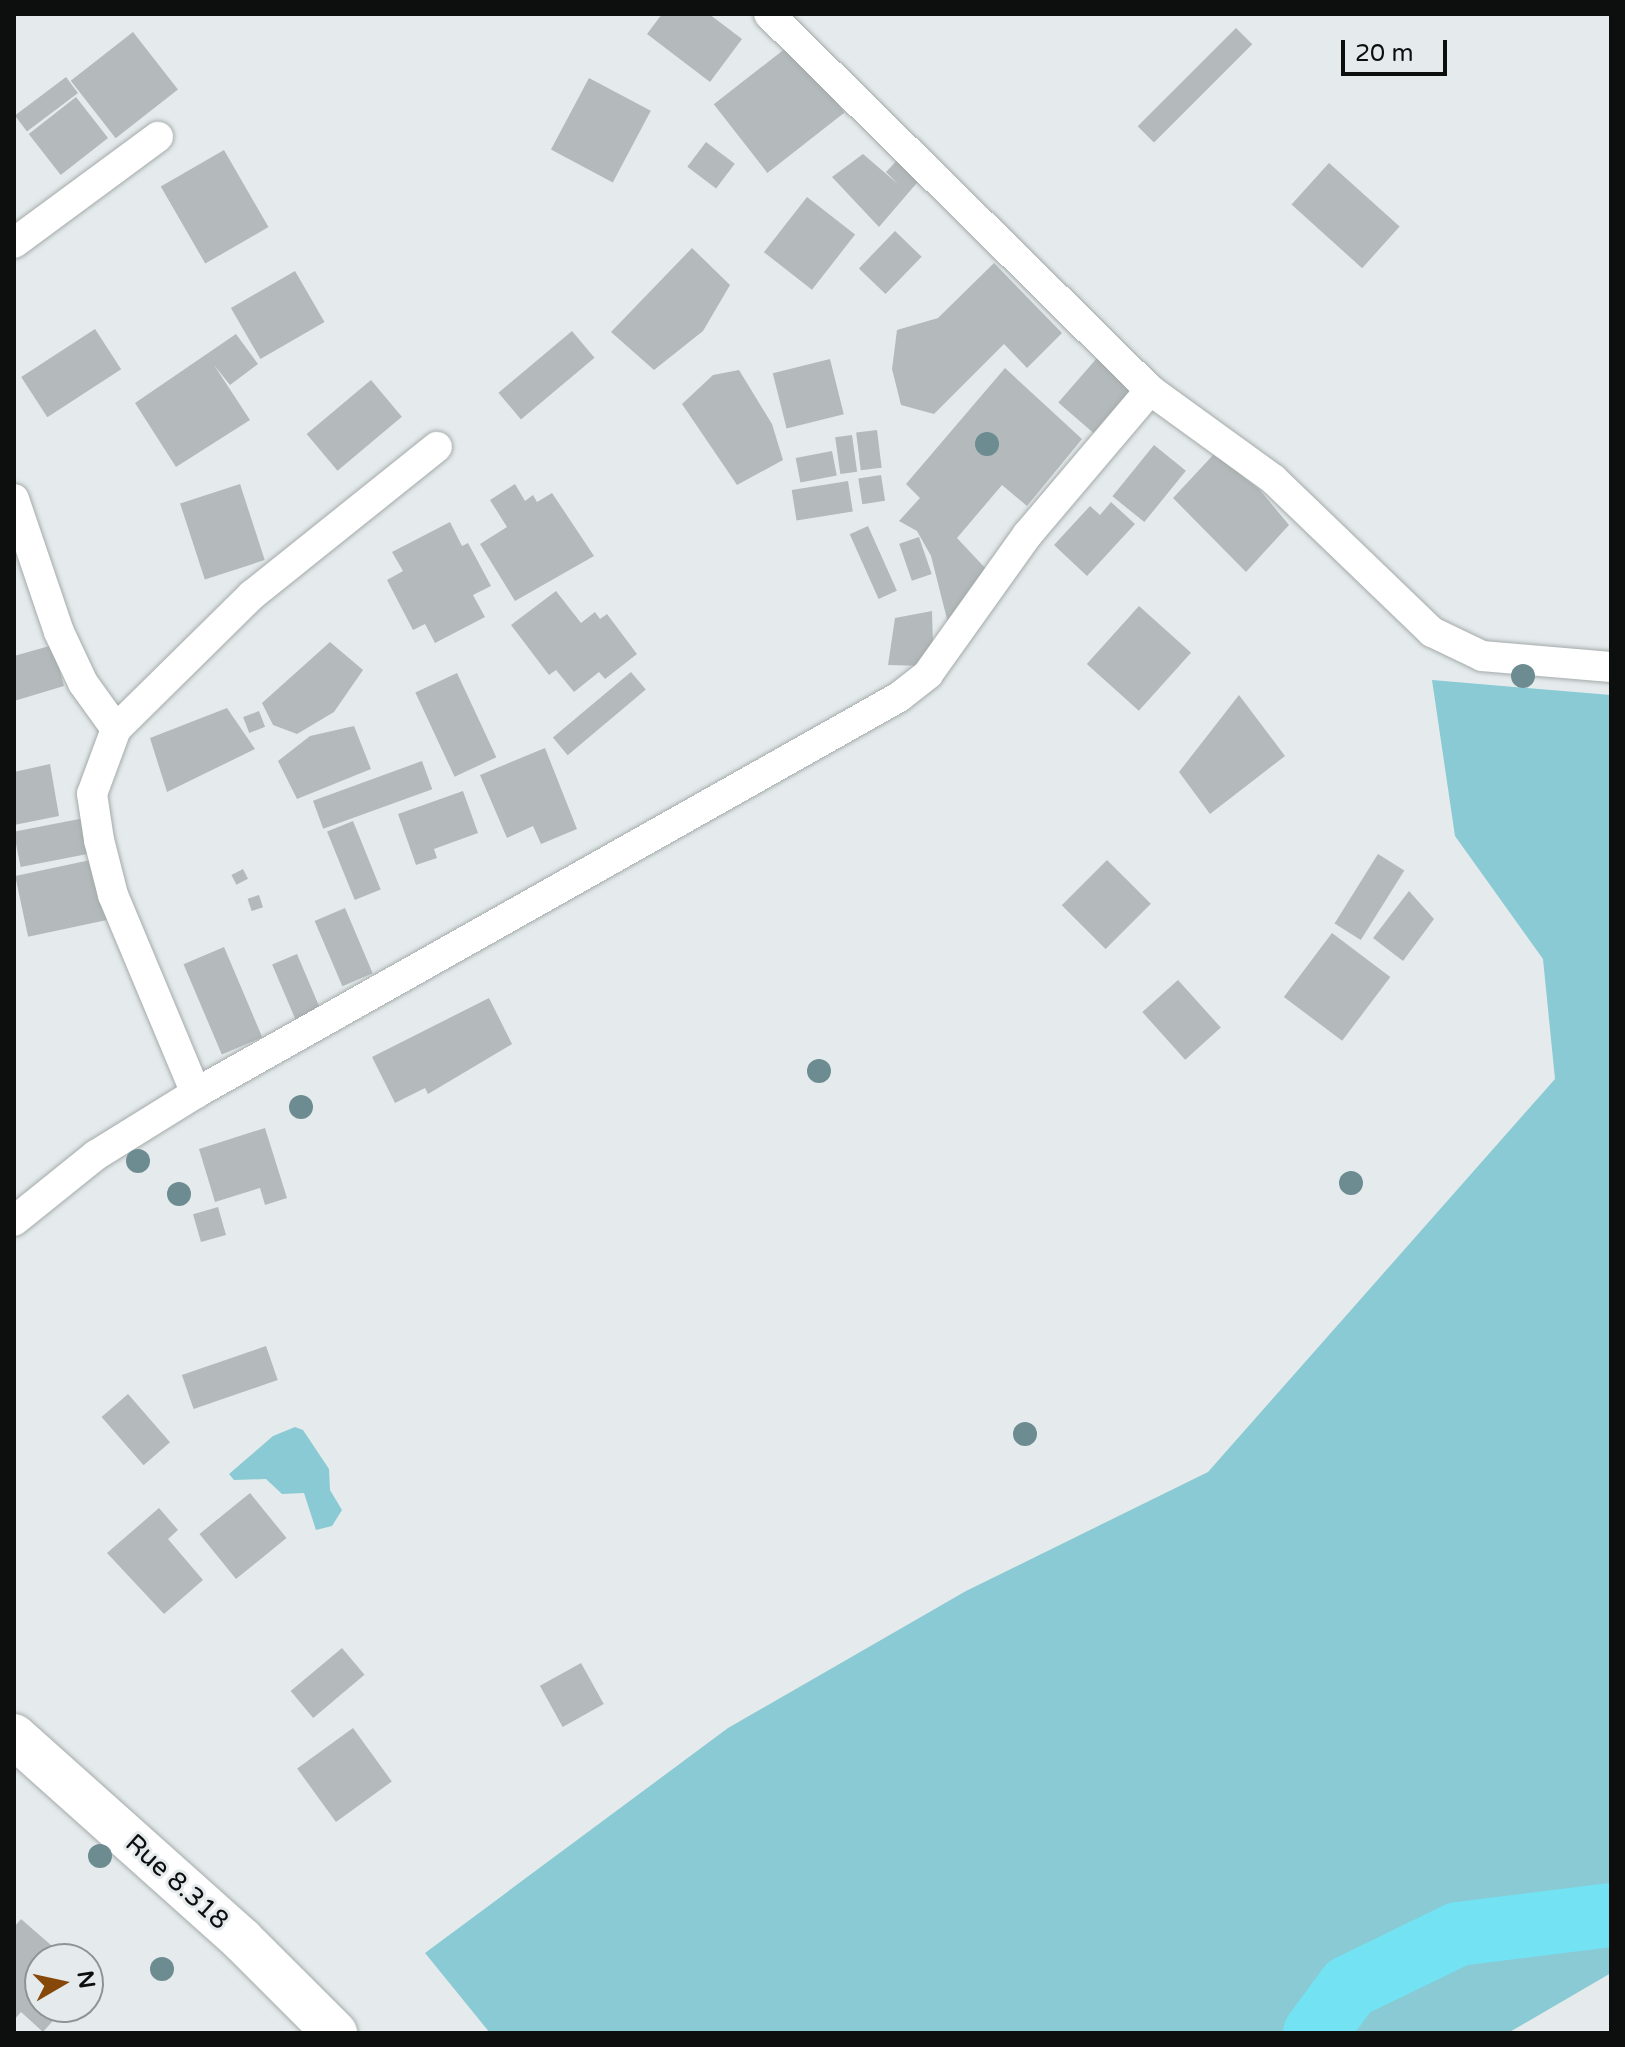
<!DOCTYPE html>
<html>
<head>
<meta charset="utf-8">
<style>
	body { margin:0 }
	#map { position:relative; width:1625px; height:2047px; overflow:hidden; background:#e5ebec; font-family:"Varela Round",sans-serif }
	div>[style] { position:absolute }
	.green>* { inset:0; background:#89cad4 }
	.river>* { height:64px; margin:-32px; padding:0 32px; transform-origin:32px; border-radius:32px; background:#73e2f2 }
	.building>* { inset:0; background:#b4babb; transform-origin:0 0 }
	.roads { filter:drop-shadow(0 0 2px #a4aaaa) drop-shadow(0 0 2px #a4aaaa) }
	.street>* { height:30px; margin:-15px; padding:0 15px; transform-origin:15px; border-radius:15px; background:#fff }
	.secondary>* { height:44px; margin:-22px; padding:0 22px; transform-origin:22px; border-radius:22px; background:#fff }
	.trees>* { width:24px; height:24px; margin:-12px; border-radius:50%; background:#6c8c91 }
	span { translate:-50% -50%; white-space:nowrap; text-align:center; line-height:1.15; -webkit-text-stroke:6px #e5ebec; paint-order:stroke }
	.street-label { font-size:26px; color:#0d0f0f }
	.frame { position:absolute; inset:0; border:16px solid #0d0f0f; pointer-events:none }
	.north { position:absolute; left:24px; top:1943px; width:80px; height:80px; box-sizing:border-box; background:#e5ebec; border:2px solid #8f9394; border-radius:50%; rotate:81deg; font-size:22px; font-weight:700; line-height:32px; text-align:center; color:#0d0f0f }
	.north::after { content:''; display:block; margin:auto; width:28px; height:36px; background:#864809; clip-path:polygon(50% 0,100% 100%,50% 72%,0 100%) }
	.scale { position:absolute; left:1341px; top:40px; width:106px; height:36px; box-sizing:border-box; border:4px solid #0d0f0f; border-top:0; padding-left:10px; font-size:24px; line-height:28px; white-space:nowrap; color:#0d0f0f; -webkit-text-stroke:6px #e5ebec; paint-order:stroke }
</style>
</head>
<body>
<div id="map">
	<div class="green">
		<div style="clip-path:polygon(1432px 680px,1611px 695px,1611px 1973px,1508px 2033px,490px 2033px,425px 1953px,728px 1728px,966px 1591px,1208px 1472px,1555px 1079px,1543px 959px,1455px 836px)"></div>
		<div style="clip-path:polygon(295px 1427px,303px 1430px,329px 1469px,330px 1490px,342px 1510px,332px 1526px,316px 1530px,304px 1493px,282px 1494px,266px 1479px,234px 1480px,229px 1474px,273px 1436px)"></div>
	</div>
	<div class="river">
		<div style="left:1315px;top:2033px;width:57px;rotate:-53.5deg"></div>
		<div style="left:1349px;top:1987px;width:121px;rotate:-25.9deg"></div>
		<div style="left:1458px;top:1934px;width:154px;rotate:-7.1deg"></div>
	</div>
	<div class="building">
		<div style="clip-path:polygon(662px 14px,709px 14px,742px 39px,710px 82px,647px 34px)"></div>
		<div style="left:1236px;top:28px;width:23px;height:139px;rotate:45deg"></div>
		<div style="left:133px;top:32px;width:73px;height:79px;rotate:52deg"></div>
		<div style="left:791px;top:44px;width:87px;height:98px;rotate:52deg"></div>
		<div style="left:66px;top:77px;width:20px;height:64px;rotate:53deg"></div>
		<div style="left:589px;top:78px;width:70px;height:81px;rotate:28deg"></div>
		<div style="left:76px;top:97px;width:52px;height:60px;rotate:52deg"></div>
		<div style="left:706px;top:142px;width:36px;height:31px;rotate:37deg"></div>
		<div style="left:224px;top:150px;width:89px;height:73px;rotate:60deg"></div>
		<div style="clip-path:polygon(863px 154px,898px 184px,886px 172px,901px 156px,922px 177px,879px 227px,832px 177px)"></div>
		<div style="left:1329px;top:163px;width:95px;height:56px;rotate:42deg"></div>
		<div style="left:807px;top:197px;width:61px;height:70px;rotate:38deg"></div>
		<div style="left:895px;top:231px;width:37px;height:52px;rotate:44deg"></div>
		<div style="clip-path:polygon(692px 248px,730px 285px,703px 331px,654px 370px,611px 332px)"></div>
		<div style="clip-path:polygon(994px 263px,1062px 333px,1027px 368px,1004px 344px,934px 414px,901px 405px,892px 369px,897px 330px,938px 318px)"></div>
		<div style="left:295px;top:271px;width:59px;height:74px;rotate:60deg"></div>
		<div style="left:95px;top:329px;width:48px;height:88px;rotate:57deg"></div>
		<div style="left:572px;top:331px;width:35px;height:96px;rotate:50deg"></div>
		<div style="clip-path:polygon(236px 334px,258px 364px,230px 385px,214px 365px,250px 420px,176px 467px,135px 403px)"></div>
		<div style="left:1097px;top:358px;width:55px;height:59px;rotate:41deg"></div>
		<div style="left:830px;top:359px;width:57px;height:59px;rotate:76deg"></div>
		<div style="clip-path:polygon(1005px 368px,1082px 439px,1027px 506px,1002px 485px,957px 538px,987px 570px,950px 631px,931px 556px,917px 531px,899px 521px,920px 498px,906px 484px)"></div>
		<div style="clip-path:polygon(739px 370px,772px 424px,783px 460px,737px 485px,682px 404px,713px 375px)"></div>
		<div style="left:371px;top:380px;width:48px;height:84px;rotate:50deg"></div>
		<div style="left:877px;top:430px;width:38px;height:21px;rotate:83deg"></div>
		<div style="left:852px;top:435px;width:37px;height:17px;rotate:82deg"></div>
		<div style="left:1154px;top:445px;width:41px;height:66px;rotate:39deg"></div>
		<div style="left:832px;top:451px;width:25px;height:37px;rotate:79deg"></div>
		<div style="clip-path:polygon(1214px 454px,1259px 489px,1289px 525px,1246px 572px,1173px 498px)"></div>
		<div style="left:881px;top:475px;width:26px;height:23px;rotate:81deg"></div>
		<div style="left:848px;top:481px;width:31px;height:57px;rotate:81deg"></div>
		<div style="left:240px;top:484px;width:80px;height:63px;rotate:72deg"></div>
		<div style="clip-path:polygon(515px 484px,525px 501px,533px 495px,537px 502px,552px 493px,594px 556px,515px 601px,480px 544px,507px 527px,490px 500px)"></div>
		<div style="clip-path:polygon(1111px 502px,1135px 524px,1087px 576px,1054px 545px,1090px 506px,1100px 515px)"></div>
		<div style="clip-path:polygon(450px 522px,462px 546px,468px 543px,491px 586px,473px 595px,485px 617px,435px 643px,425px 624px,413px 630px,387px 580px,403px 571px,392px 552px)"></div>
		<div style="left:868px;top:526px;width:71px;height:20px;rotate:66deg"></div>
		<div style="left:919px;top:537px;width:39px;height:21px;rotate:71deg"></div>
		<div style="clip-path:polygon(556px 591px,581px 623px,595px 612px,600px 619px,607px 614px,637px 654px,605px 679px,599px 672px,574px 692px,556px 670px,549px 675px,511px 625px)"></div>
		<div style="left:1139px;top:606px;width:70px;height:78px;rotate:42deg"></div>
		<div style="clip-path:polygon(932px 611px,933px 645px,924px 666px,888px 665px,895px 618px)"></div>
		<div style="clip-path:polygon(330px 642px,363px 670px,334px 712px,297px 734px,273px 725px,262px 703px)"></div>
		<div style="clip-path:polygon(53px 645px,64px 686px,14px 701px,14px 656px)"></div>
		<div style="left:631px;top:672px;width:23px;height:102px;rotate:50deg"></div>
		<div style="left:457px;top:673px;width:93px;height:46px;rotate:65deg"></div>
		<div style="clip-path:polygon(1239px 695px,1285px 756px,1210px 814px,1179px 772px)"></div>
		<div style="clip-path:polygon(227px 708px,255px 749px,167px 792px,150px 738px)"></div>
		<div style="left:259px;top:711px;width:17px;height:17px;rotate:69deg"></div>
		<div style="clip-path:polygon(354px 726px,371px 769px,297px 799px,278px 761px,310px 736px)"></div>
		<div style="clip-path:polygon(545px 748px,577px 829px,541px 844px,533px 826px,507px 838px,480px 775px)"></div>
		<div style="left:422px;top:761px;width:30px;height:116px;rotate:70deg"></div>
		<div style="clip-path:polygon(50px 764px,59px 816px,14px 825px,14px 772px)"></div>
		<div style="clip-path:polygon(463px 791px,478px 833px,434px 849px,437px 858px,416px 865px,398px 814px)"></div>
		<div style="left:105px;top:814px;width:36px;height:93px;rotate:79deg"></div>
		<div style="left:353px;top:821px;width:74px;height:28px;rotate:68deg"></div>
		<div style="left:1378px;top:854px;width:31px;height:82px;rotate:32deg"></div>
		<div style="left:114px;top:855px;width:62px;height:101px;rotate:78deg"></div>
		<div style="left:1107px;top:860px;width:62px;height:64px;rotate:45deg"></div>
		<div style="left:243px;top:869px;width:11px;height:13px;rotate:63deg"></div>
		<div style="clip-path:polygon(1409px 891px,1434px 919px,1403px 961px,1373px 938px)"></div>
		<div style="left:259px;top:895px;width:13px;height:12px;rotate:72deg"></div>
		<div style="left:345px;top:908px;width:71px;height:33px;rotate:67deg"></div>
		<div style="left:1332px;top:933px;width:73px;height:80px;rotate:37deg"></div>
		<div style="left:224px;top:947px;width:98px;height:44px;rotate:67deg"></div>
		<div style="left:297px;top:954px;width:64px;height:27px;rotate:67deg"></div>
		<div style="left:1178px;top:980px;width:64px;height:48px;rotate:48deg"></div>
		<div style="clip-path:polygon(489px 998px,512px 1044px,428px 1094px,425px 1088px,395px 1103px,372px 1057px)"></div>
		<div style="clip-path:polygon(265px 1128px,287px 1198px,265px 1205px,260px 1188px,215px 1202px,199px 1149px)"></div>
		<div style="left:218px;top:1207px;width:29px;height:26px;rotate:74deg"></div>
		<div style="left:266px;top:1346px;width:36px;height:89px;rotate:71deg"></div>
		<div style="left:128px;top:1394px;width:64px;height:35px;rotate:49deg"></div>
		<div style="left:250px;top:1493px;width:58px;height:65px;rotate:51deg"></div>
		<div style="clip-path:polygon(159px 1508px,178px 1530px,168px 1539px,203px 1580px,164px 1614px,107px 1553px)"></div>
		<div style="left:342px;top:1648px;width:35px;height:67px;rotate:50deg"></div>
		<div style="left:581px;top:1663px;width:47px;height:47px;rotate:61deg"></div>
		<div style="left:353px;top:1728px;width:66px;height:69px;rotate:54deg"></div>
		<div style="clip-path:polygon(21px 1919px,67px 1959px,40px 1959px,40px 2007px,65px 2007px,43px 2032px,21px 2012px,14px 2020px,14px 1927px)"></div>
	</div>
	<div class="roads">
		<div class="street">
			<div style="left:769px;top:14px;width:535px;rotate:44.62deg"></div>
			<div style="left:1150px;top:390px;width:152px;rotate:35.9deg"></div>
			<div style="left:1273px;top:479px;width:221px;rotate:43.9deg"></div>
			<div style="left:1432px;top:632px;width:55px;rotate:25.6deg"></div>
			<div style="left:1482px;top:656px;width:129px;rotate:4.9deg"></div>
			<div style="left:14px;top:243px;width:179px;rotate:-36.4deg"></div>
			<div style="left:14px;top:499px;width:140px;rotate:71.3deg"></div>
			<div style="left:59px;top:632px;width:56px;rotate:64.8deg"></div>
			<div style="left:83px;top:683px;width:57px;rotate:54.3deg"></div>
			<div style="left:116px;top:729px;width:69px;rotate:110.3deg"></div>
			<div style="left:92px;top:794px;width:47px;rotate:81.3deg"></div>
			<div style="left:99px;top:840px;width:57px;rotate:75.7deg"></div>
			<div style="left:113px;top:895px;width:215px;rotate:67.3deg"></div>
			<div style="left:116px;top:729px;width:191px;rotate:-44.6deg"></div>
			<div style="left:252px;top:595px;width:237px;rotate:-38.7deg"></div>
			<div style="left:14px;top:1221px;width:105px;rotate:-38.8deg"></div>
			<div style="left:96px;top:1155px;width:118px;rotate:-31.8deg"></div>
			<div style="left:196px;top:1093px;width:807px;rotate:-29.39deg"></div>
			<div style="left:899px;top:697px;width:37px;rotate:-38deg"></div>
			<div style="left:928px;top:674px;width:172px;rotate:-54.5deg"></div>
			<div style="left:1028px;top:534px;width:189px;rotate:-49.7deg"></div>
		</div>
		<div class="secondary">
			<div style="left:14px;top:1736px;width:306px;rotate:41.8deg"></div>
			<div style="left:242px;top:1940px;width:132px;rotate:45deg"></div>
		</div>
	</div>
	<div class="trees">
		<div style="left:987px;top:444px"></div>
		<div style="left:1523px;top:676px"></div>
		<div style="left:819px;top:1071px"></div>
		<div style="left:301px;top:1107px"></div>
		<div style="left:138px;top:1161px"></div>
		<div style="left:1351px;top:1183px"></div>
		<div style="left:179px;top:1194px"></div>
		<div style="left:1025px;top:1434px"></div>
		<div style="left:100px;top:1856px"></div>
		<div style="left:162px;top:1969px"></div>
	</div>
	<div class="street-label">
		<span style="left:177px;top:1882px;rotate:42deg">Rue 8.318</span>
	</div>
	<div class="frame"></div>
	<div class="north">N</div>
	<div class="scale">20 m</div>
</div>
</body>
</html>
